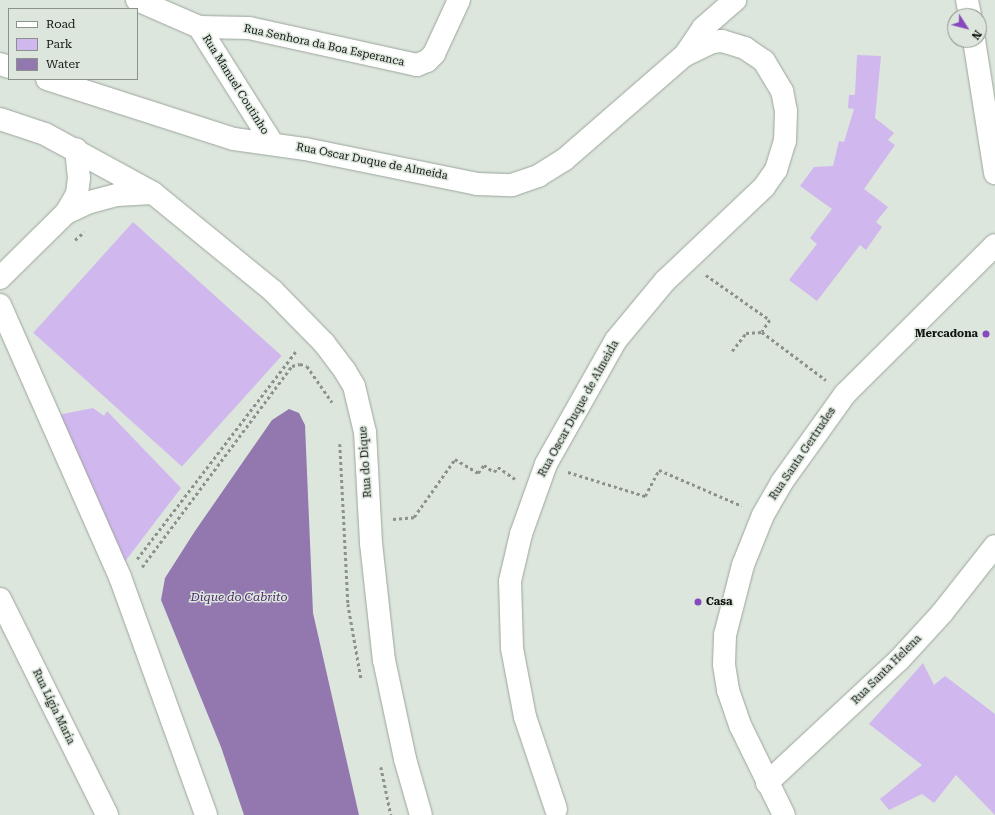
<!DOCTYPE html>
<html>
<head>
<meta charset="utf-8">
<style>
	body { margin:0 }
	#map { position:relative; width:995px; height:815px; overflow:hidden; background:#dce6dc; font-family:"Roboto Serif",serif }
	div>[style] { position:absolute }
	.green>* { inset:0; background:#d0b7ed; transform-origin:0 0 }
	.water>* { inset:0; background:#9278af }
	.path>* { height:2.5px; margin-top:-1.25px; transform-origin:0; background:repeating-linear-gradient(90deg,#8b928b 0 3px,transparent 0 6px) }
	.roads { filter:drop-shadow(0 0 1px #9ca59c) drop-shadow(0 0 1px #9ca59c) }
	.minor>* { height:22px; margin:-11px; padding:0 11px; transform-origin:11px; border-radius:11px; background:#fff }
	.dots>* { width:11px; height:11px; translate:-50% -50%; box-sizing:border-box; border:2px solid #dce6dc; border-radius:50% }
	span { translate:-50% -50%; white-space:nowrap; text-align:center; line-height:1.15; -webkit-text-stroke:3px #dce6dc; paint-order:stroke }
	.street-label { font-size:11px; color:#111411 }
	.poi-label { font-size:11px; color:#111411; font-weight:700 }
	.right { translate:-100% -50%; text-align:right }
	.left { translate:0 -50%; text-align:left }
	.water-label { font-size:12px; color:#4d296d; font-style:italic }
	.legend { position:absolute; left:8px; top:8px; width:130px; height:72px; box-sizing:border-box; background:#dce6dc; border:1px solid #8b928b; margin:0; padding:5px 7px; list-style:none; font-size:12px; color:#111411 }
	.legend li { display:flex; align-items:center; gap:8px; height:20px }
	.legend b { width:20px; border:1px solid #8b928b }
	.north { position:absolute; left:947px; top:8px; width:40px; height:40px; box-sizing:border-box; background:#dce6dc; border:1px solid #8b928b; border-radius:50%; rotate:126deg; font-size:11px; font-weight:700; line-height:16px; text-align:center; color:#111411 }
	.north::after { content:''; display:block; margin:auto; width:14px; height:18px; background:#8749be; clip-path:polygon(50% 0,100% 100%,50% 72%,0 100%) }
</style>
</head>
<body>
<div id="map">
	<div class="green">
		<div style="clip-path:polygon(857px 55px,881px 56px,875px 118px,894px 133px,888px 140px,895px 145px,864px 189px,888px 207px,876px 222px,882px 227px,866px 250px,860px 245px,817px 301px,789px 280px,817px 244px,810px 238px,832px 209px,800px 186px,814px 167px,833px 166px,839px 141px,844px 142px,854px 109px,848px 108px,849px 95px,855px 95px)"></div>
		<div style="left:133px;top:222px;width:200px;height:149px;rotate:42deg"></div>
		<div style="clip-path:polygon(93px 408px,104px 416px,107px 411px,181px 488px,123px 564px,58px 415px)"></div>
		<div style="clip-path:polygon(923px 663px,934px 685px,945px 676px,995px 714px,995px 815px,956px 775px,934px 803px,922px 794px,889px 810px,880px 799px,922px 765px,869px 724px)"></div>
	</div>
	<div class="water">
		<div style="clip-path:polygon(289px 409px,299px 413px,305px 425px,313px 613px,359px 815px,244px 815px,221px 747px,161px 600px,165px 578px,195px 531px,272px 420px)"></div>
	</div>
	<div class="path">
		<div style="left:75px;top:240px;width:12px;rotate:-42deg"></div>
		<div style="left:706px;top:275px;width:78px;rotate:35.1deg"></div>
		<div style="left:770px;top:320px;width:14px;rotate:124deg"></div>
		<div style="left:762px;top:332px;width:80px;rotate:36.9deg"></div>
		<div style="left:732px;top:351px;width:23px;rotate:-52deg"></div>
		<div style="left:746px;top:333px;width:16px;rotate:-4deg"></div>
		<div style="left:340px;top:444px;width:160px;rotate:87.1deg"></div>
		<div style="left:348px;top:604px;width:75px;rotate:80deg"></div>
		<div style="left:568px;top:472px;width:81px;rotate:17.3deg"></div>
		<div style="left:645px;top:496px;width:30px;rotate:-62deg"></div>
		<div style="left:659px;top:470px;width:90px;rotate:23.4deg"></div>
		<div style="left:393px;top:519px;width:21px;rotate:-5deg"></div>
		<div style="left:414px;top:517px;width:71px;rotate:-54.7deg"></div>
		<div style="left:455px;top:459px;width:27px;rotate:31deg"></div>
		<div style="left:478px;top:473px;width:10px;rotate:-53deg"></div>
		<div style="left:484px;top:465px;width:12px;rotate:35deg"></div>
		<div style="left:494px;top:472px;width:6px;rotate:-51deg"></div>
		<div style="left:498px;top:467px;width:21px;rotate:35deg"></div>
		<div style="left:137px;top:559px;width:263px;rotate:-52.6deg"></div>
		<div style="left:142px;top:567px;width:251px;rotate:-53.3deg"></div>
		<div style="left:292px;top:366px;width:8px;rotate:-14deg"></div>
		<div style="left:300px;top:364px;width:7px;rotate:16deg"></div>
		<div style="left:307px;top:366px;width:44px;rotate:55.2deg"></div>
		<div style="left:381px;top:767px;width:49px;rotate:78.2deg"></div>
	</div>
	<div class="roads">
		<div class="minor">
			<div style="left:137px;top:0;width:68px;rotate:23.5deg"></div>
			<div style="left:199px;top:27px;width:50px;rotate:1.1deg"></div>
			<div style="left:249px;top:28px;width:172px;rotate:12.4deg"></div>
			<div style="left:417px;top:65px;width:11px;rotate:-22deg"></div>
			<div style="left:427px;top:61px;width:10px;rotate:-45deg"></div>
			<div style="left:434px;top:54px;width:60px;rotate:-65.2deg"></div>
			<div style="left:967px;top:0;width:16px;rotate:79deg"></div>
			<div style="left:199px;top:27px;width:137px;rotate:57.8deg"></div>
			<div style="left:974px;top:40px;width:135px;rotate:81deg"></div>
			<div style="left:0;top:64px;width:9px;rotate:18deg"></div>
			<div style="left:47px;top:79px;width:196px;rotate:17.8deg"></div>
			<div style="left:234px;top:139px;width:72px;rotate:8deg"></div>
			<div style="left:305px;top:149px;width:176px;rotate:11.5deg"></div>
			<div style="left:477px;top:184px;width:35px;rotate:2deg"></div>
			<div style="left:512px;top:185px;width:28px;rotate:-19deg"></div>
			<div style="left:538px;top:176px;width:31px;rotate:-32deg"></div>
			<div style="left:564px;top:160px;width:160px;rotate:-41deg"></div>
			<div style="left:685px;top:55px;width:32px;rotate:-56deg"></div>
			<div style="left:703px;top:28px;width:43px;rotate:-41.2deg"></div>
			<div style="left:0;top:119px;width:47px;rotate:18.4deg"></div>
			<div style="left:45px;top:134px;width:123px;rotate:28.6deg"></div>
			<div style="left:153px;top:193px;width:155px;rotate:39.2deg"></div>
			<div style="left:273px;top:291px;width:73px;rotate:45.6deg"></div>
			<div style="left:324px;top:343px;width:35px;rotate:53deg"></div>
			<div style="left:345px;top:371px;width:17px;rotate:59deg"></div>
			<div style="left:354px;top:386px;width:47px;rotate:76.6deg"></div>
			<div style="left:365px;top:432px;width:111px;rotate:86.9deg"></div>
			<div style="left:371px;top:543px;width:118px;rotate:83.7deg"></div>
			<div style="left:384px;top:660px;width:101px;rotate:78deg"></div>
			<div style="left:405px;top:759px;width:58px;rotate:74.1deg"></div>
			<div style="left:66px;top:213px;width:26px;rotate:-25deg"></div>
			<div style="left:90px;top:202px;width:28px;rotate:-15deg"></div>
			<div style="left:117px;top:195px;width:36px;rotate:-3deg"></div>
			<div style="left:0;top:278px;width:93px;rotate:-44.6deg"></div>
			<div style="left:66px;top:213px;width:22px;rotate:-60deg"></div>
			<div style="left:77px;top:194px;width:16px;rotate:-83deg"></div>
			<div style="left:79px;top:178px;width:29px;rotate:-96deg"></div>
			<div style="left:0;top:305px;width:297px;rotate:66.2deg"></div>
			<div style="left:120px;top:577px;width:253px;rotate:70.1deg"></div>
			<div style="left:0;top:599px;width:241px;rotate:63.6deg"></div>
			<div style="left:767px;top:783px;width:180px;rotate:-43deg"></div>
			<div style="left:899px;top:660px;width:64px;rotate:-47.5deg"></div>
			<div style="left:942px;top:613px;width:85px;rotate:-51.7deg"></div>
			<div style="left:556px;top:809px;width:97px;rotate:-108.6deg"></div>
			<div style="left:525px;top:717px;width:70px;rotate:-100.7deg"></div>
			<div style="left:512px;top:648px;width:67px;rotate:-91.7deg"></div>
			<div style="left:510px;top:581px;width:48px;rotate:-76.8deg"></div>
			<div style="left:521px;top:534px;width:74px;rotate:-70.3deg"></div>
			<div style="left:546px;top:464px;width:142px;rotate:-60.6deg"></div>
			<div style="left:616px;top:340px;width:77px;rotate:-50.3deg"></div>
			<div style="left:665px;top:281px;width:137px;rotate:-43.5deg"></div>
			<div style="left:764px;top:187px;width:21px;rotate:-55deg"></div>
			<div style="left:776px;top:170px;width:30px;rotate:-73deg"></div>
			<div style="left:785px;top:141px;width:30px;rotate:-88deg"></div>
			<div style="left:786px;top:111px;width:20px;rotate:-101deg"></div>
			<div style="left:782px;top:91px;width:35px;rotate:-121deg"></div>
			<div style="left:764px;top:61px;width:23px;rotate:-146deg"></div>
			<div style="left:745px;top:48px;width:24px;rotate:-163deg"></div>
			<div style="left:722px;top:41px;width:10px;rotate:174deg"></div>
			<div style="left:712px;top:42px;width:30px;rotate:154deg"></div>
			<div style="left:784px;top:815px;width:100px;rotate:-116.1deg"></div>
			<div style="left:740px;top:725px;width:37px;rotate:-109deg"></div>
			<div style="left:728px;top:690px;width:26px;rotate:-99deg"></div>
			<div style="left:724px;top:664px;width:29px;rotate:-88deg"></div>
			<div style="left:725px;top:635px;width:72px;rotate:-75.6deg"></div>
			<div style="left:743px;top:565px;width:54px;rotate:-68.2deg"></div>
			<div style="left:763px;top:515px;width:38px;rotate:-60deg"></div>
			<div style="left:782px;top:482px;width:108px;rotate:-54.4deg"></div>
			<div style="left:845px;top:394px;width:211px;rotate:-44.8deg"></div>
		</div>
	</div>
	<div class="dots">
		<div style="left:986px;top:334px;background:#8749be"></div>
		<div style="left:698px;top:602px;background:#8749be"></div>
	</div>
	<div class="street-label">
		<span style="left:324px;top:46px;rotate:12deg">Rua Senhora da Boa Esperanca</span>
		<span style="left:235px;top:85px;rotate:58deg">Rua Manuel Coutinho</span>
		<span style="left:372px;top:162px;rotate:11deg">Rua Oscar Duque de Almeida</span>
		<span style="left:579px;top:409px;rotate:-61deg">Rua Oscar Duque de Almeida</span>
		<span style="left:803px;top:454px;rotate:-56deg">Rua Santa Gertrudes</span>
		<span style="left:366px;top:462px;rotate:-94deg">Rua do Dique</span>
		<span style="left:887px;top:670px;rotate:-45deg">Rua Santa Helena</span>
		<span style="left:53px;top:707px;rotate:64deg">Rua Lígia Maria</span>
	</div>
	<div class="poi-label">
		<span class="right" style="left:978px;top:334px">Mercadona</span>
		<span class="left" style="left:706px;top:602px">Casa</span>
	</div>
	<div class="water-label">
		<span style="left:239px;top:598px">Dique do Cabrito</span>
	</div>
	<ul class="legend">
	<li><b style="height:5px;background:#fff"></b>Road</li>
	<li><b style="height:11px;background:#d0b7ed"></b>Park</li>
	<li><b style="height:11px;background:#9278af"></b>Water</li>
	</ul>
	<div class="north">N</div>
</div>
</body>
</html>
